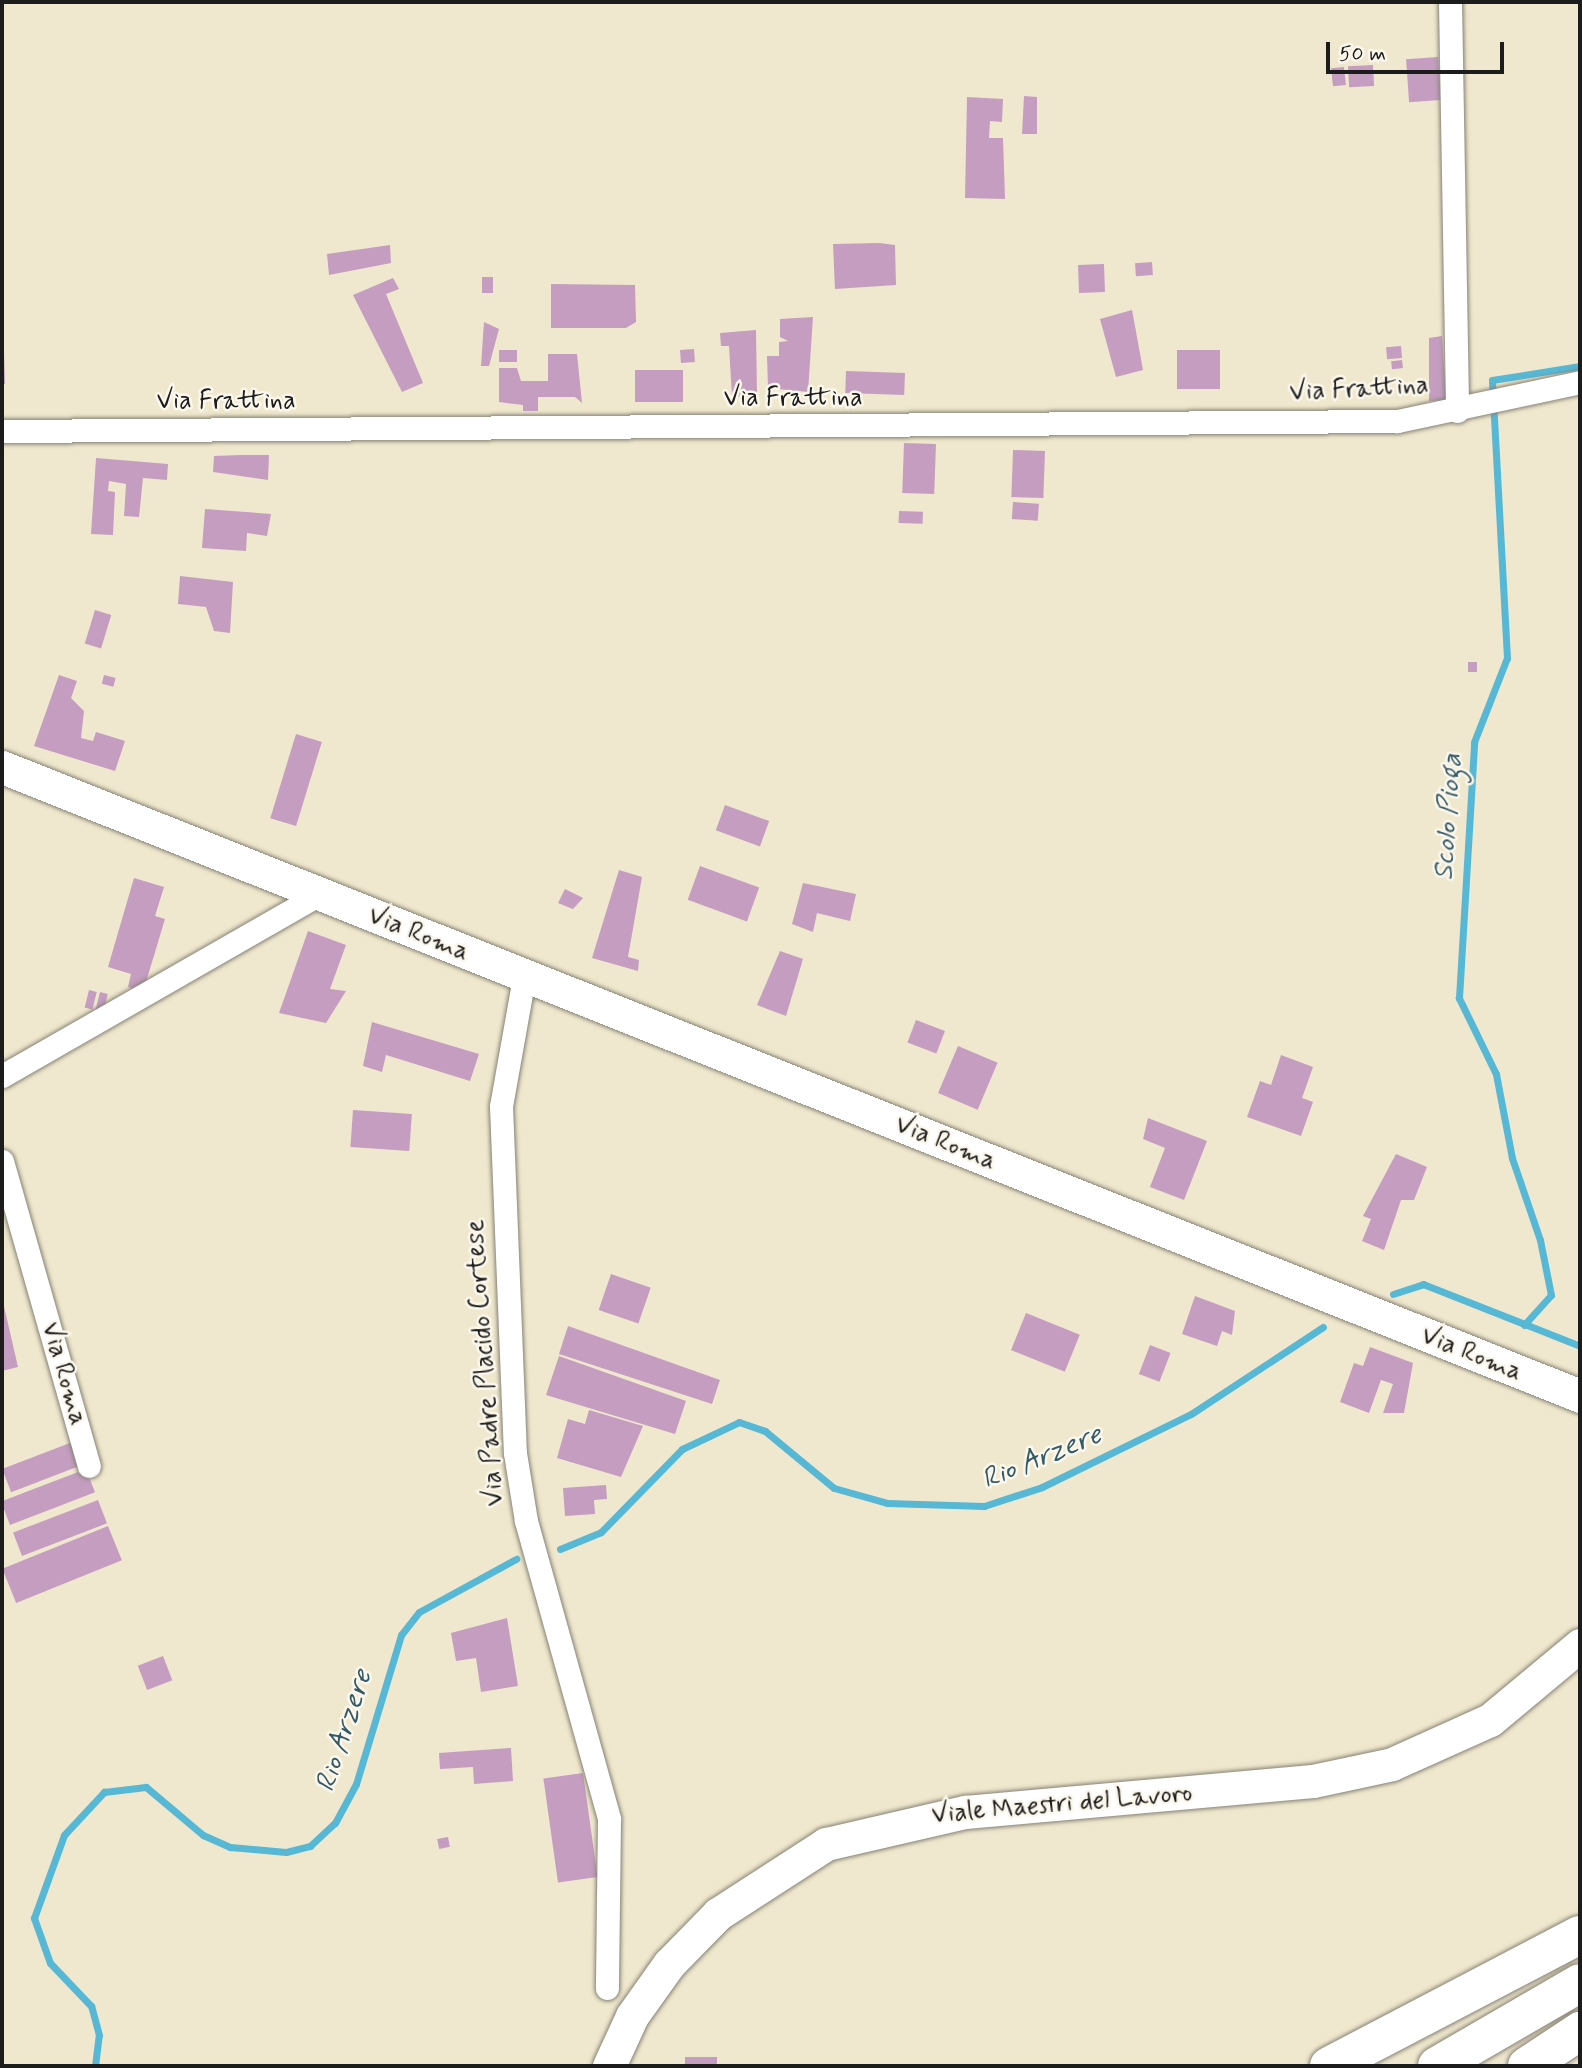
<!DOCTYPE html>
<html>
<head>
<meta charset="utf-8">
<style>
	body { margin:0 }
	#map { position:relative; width:1582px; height:2068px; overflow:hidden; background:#f0e8ce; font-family:Mynerve,sans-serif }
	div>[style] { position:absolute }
	.stream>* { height:7px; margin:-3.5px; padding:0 3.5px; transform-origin:3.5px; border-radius:3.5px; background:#57b8d5 }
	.building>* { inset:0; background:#c49dc1; transform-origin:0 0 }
	.roads { filter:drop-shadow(0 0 2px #868275) drop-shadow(0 0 2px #868275) }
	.minor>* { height:23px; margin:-11.5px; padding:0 11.5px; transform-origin:11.5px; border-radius:11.5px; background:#fff }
	.secondary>* { height:33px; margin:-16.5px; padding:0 16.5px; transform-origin:16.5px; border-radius:16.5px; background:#fff }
	.trunk>* { height:38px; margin:-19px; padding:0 19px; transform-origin:19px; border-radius:19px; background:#fff }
	span { translate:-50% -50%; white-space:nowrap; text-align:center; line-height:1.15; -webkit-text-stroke:5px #fbf7ec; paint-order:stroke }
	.street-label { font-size:26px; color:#1c1c1c }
	.water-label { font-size:28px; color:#345a66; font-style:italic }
	.frame { position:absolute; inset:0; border:4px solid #1c1c1c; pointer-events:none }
	.scale { position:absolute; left:1326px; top:42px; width:178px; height:32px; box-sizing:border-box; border:4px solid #1c1c1c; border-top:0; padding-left:9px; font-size:21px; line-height:24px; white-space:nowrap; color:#1c1c1c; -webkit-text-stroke:5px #fbf7ec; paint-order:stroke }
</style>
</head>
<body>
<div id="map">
	<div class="stream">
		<div style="left:1393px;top:1294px;width:32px;rotate:-18deg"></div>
		<div style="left:1423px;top:1284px;width:169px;rotate:21.5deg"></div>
		<div style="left:1524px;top:1325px;width:40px;rotate:-48deg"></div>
		<div style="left:1551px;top:1295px;width:56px;rotate:-101.3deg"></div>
		<div style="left:1540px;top:1240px;width:87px;rotate:-108.9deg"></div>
		<div style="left:1512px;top:1158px;width:86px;rotate:-100.8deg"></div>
		<div style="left:1496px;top:1074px;width:85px;rotate:-116deg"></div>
		<div style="left:1459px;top:998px;width:256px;rotate:-86.6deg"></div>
		<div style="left:1474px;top:742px;width:90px;rotate:-68.6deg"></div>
		<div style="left:1507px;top:658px;width:278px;rotate:-93.1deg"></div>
		<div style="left:1492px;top:380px;width:89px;rotate:-9deg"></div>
		<div style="left:560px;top:1549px;width:44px;rotate:-22.5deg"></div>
		<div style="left:601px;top:1532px;width:116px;rotate:-45.7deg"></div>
		<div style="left:682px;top:1449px;width:63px;rotate:-25.3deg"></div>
		<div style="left:739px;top:1422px;width:28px;rotate:19deg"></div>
		<div style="left:765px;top:1431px;width:89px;rotate:39.6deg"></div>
		<div style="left:834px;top:1488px;width:55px;rotate:15.8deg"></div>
		<div style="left:887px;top:1503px;width:97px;rotate:1.8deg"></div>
		<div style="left:984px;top:1506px;width:61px;rotate:-18.1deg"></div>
		<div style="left:1042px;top:1487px;width:166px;rotate:-26.1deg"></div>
		<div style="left:1191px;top:1414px;width:158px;rotate:-33.4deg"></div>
		<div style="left:95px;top:2066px;width:31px;rotate:-83deg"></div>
		<div style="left:99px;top:2035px;width:30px;rotate:-105deg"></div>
		<div style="left:91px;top:2006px;width:59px;rotate:-133.6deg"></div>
		<div style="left:50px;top:1963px;width:48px;rotate:-109.6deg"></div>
		<div style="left:34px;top:1918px;width:88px;rotate:-70.1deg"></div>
		<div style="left:64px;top:1835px;width:59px;rotate:-47.1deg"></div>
		<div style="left:104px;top:1792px;width:42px;rotate:-6.8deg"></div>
		<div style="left:146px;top:1787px;width:75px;rotate:40.1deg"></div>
		<div style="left:203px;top:1835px;width:30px;rotate:24deg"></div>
		<div style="left:230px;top:1847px;width:56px;rotate:5.1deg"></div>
		<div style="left:286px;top:1852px;width:25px;rotate:-14deg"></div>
		<div style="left:310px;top:1846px;width:34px;rotate:-43deg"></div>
		<div style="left:335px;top:1823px;width:44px;rotate:-61.7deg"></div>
		<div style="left:356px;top:1784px;width:156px;rotate:-73.2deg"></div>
		<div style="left:401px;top:1635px;width:29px;rotate:-52deg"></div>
		<div style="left:419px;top:1612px;width:111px;rotate:-28.7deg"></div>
	</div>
	<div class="building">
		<div style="left:1438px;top:57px;width:43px;height:32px;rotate:86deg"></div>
		<div style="left:1373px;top:65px;width:21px;height:25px;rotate:87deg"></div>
		<div style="left:1344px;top:67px;width:18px;height:13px;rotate:84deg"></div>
		<div style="clip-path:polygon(1024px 96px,1037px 97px,1037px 134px,1022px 134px)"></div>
		<div style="clip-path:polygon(967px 97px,1003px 99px,1002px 122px,990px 121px,989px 138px,1003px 138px,1005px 199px,965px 198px)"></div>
		<div style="clip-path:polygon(879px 243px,895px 245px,896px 285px,835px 289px,833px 244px)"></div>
		<div style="clip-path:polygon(390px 245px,391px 263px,329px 275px,327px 254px)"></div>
		<div style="left:1152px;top:262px;width:13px;height:17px;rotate:86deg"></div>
		<div style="left:1104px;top:264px;width:28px;height:26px;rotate:88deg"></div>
		<div style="left:482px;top:277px;width:11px;height:16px"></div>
		<div style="clip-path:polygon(393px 278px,399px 289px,386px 294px,423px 383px,402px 392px,353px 295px)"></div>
		<div style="clip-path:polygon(551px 284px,635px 285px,636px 322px,626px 328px,551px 328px)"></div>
		<div style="clip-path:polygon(1132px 310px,1143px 370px,1116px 377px,1100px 319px)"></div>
		<div style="clip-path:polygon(813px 317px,808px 392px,768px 388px,767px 356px,779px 356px,779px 342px,788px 341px,780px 337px,780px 319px)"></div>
		<div style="clip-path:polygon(484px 322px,499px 329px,489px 366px,481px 366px)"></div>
		<div style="clip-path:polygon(756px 330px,757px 396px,732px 397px,729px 346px,721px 346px,720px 333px)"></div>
		<div style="clip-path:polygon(1442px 336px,1446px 400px,1429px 401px,1429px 338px)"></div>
		<div style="left:1401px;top:346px;width:12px;height:15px;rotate:85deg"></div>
		<div style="left:694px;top:349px;width:13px;height:14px;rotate:86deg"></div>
		<div style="left:499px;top:350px;width:18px;height:12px"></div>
		<div style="left:1220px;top:350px;width:39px;height:43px;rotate:90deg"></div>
		<div style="clip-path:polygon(2px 352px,4px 352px,5px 384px,2px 384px)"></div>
		<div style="clip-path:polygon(548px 354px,577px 354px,582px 403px,575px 397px,538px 397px,538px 411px,523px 411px,523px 405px,499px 402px,499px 368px,517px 368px,521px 381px,548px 381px)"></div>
		<div style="left:1402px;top:360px;width:8px;height:11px;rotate:83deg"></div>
		<div style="left:683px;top:370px;width:32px;height:48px;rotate:90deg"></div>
		<div style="left:846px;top:371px;width:59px;height:22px;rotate:2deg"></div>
		<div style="left:904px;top:443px;width:32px;height:50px;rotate:2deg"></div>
		<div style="left:1013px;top:450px;width:32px;height:47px;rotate:2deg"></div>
		<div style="clip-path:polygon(241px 455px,269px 455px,268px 480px,213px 472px,214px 456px)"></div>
		<div style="clip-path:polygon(96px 458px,168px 464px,167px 480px,143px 478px,139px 517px,124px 516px,126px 484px,109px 481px,108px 491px,115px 492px,113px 535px,91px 534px)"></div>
		<div style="left:1013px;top:502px;width:26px;height:17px;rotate:4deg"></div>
		<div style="clip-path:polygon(205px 509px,271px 514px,267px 536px,247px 533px,246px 551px,202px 548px)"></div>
		<div style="left:899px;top:511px;width:24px;height:12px;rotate:2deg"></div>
		<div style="clip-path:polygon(180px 576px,233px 582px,230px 633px,214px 631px,206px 607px,178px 604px)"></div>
		<div style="left:95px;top:610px;width:17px;height:35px;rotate:17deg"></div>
		<div style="left:1468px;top:662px;width:9px;height:10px"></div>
		<div style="clip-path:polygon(59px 675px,77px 681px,71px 698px,84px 711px,81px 738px,93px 741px,96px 732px,125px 741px,115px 771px,34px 746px)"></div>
		<div style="left:104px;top:675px;width:12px;height:9px;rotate:14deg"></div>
		<div style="left:296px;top:734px;width:27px;height:88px;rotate:17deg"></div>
		<div style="left:725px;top:805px;width:47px;height:27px;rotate:20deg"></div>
		<div style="left:700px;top:866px;width:63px;height:36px;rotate:20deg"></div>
		<div style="clip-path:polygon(619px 870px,642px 877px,628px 957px,639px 960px,638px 971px,592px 958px)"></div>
		<div style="clip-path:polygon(134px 878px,164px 887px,155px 916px,165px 919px,143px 992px,128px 987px,131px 974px,108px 967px)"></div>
		<div style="clip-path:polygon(803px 883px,856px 894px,850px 921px,817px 913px,813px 932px,792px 924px)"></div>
		<div style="clip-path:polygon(565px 889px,583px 898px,573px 909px,558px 903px)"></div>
		<div style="clip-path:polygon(308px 931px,346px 945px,330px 989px,346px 991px,326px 1023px,279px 1013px)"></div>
		<div style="clip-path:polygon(780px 951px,803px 959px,786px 1016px,757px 1005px)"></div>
		<div style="left:89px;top:990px;width:8px;height:18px;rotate:14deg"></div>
		<div style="left:100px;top:992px;width:8px;height:20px;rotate:14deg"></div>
		<div style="left:916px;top:1020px;width:31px;height:24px;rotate:21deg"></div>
		<div style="clip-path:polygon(372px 1022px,479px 1054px,470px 1081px,386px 1055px,382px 1072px,363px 1066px)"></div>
		<div style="left:958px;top:1046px;width:43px;height:51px;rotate:23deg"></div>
		<div style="clip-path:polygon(1281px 1055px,1313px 1067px,1302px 1098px,1313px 1102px,1301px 1136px,1247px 1117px,1260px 1081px,1271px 1085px)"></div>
		<div style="left:353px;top:1110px;width:59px;height:37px;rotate:4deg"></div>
		<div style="clip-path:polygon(1148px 1118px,1207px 1141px,1184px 1200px,1150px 1187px,1165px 1148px,1143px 1139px)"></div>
		<div style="clip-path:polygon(1396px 1154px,1427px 1167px,1414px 1200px,1401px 1200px,1384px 1250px,1362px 1241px,1371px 1219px,1363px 1216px)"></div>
		<div style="left:611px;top:1274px;width:42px;height:38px;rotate:19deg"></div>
		<div style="clip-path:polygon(1195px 1296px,1235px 1311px,1232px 1335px,1222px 1331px,1217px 1346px,1182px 1334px)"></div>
		<div style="clip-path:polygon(3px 1302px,18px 1367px,2px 1371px,2px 1303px)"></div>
		<div style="left:1026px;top:1313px;width:58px;height:40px;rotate:22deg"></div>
		<div style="clip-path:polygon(568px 1326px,720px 1380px,712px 1404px,559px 1354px)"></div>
		<div style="left:1150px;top:1345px;width:22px;height:31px;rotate:21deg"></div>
		<div style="clip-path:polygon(1370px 1347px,1413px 1363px,1404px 1413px,1383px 1413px,1393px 1384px,1381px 1380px,1369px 1413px,1340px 1402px,1354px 1363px,1363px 1366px)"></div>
		<div style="clip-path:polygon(559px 1356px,686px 1401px,675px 1434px,546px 1395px)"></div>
		<div style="clip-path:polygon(589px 1410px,643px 1426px,621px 1477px,557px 1458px,568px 1419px,585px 1424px)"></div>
		<div style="left:75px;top:1441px;width:25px;height:78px;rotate:69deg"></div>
		<div style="left:86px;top:1469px;width:25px;height:91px;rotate:69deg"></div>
		<div style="clip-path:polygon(606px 1485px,607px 1499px,594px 1500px,595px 1514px,565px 1516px,563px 1488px)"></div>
		<div style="left:98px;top:1500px;width:25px;height:91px;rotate:69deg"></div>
		<div style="left:108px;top:1526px;width:37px;height:114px;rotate:68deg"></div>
		<div style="clip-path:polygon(507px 1618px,518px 1686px,481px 1692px,476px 1658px,456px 1661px,451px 1633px)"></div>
		<div style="left:163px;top:1656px;width:26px;height:27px;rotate:69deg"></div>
		<div style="clip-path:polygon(511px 1748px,513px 1781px,474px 1784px,473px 1767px,440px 1769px,439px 1753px)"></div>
		<div style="left:583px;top:1773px;width:105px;height:40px;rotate:82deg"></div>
		<div style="left:448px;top:1837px;width:10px;height:11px;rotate:79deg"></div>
		<div style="left:685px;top:2057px;width:32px;height:9px"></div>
	</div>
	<div class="roads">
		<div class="minor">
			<div style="left:1450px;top:2px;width:409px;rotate:89deg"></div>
			<div style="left:2px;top:431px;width:1395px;rotate:-0.41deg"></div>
			<div style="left:1397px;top:421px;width:187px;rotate:-12deg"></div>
			<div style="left:524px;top:977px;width:131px;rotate:100.1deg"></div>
			<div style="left:501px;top:1106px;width:347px;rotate:87.7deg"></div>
			<div style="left:515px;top:1453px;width:69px;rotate:80.8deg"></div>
			<div style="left:526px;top:1521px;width:309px;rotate:74.4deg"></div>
			<div style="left:609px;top:1819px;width:169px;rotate:90.7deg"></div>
			<div style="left:2px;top:1076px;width:364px;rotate:-29.8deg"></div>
			<div style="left:2px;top:1161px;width:317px;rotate:74.1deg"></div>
		</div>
		<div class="secondary">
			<div style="left:2px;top:767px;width:1699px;rotate:21.73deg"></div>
			<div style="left:609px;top:2066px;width:55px;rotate:-65.3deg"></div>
			<div style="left:632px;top:2016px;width:64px;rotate:-54.6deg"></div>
			<div style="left:669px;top:1964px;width:70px;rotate:-45.6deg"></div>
			<div style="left:718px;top:1914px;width:129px;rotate:-32.9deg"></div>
			<div style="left:826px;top:1844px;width:143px;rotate:-13deg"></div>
			<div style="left:965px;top:1812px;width:349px;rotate:-5.1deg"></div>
			<div style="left:1313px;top:1781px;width:81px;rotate:-12.1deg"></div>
			<div style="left:1392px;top:1764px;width:107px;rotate:-24.2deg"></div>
			<div style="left:1490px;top:1720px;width:117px;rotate:-39.8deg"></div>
		</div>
		<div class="trunk">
			<div style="left:1329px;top:2066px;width:283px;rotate:-27.6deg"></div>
			<div style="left:1437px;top:2066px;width:165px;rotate:-30.1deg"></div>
			<div style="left:1527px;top:2066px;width:64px;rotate:-33.4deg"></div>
		</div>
	</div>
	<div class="street-label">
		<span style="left:1359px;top:390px;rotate:-3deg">Via Frattina</span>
		<span style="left:793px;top:399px">Via Frattina</span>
		<span style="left:226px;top:402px">Via Frattina</span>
		<span style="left:418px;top:935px;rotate:22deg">Via Roma</span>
		<span style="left:945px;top:1144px;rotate:22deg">Via Roma</span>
		<span style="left:1471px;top:1355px;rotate:22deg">Via Roma</span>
		<span style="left:486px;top:1363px;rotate:-94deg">Via Padre Placido Cortese</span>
		<span style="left:63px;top:1374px;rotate:74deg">Via Roma</span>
		<span style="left:1062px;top:1805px;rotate:-5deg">Viale Maestri del Lavoro</span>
	</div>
	<div class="water-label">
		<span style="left:1449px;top:817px;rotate:-86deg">Scolo Pioga</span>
		<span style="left:1042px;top:1458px;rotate:-22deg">Rio Arzere</span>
		<span style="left:345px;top:1731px;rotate:-72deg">Rio Arzere</span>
	</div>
	<div class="frame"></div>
	<div class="scale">50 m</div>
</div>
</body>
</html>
